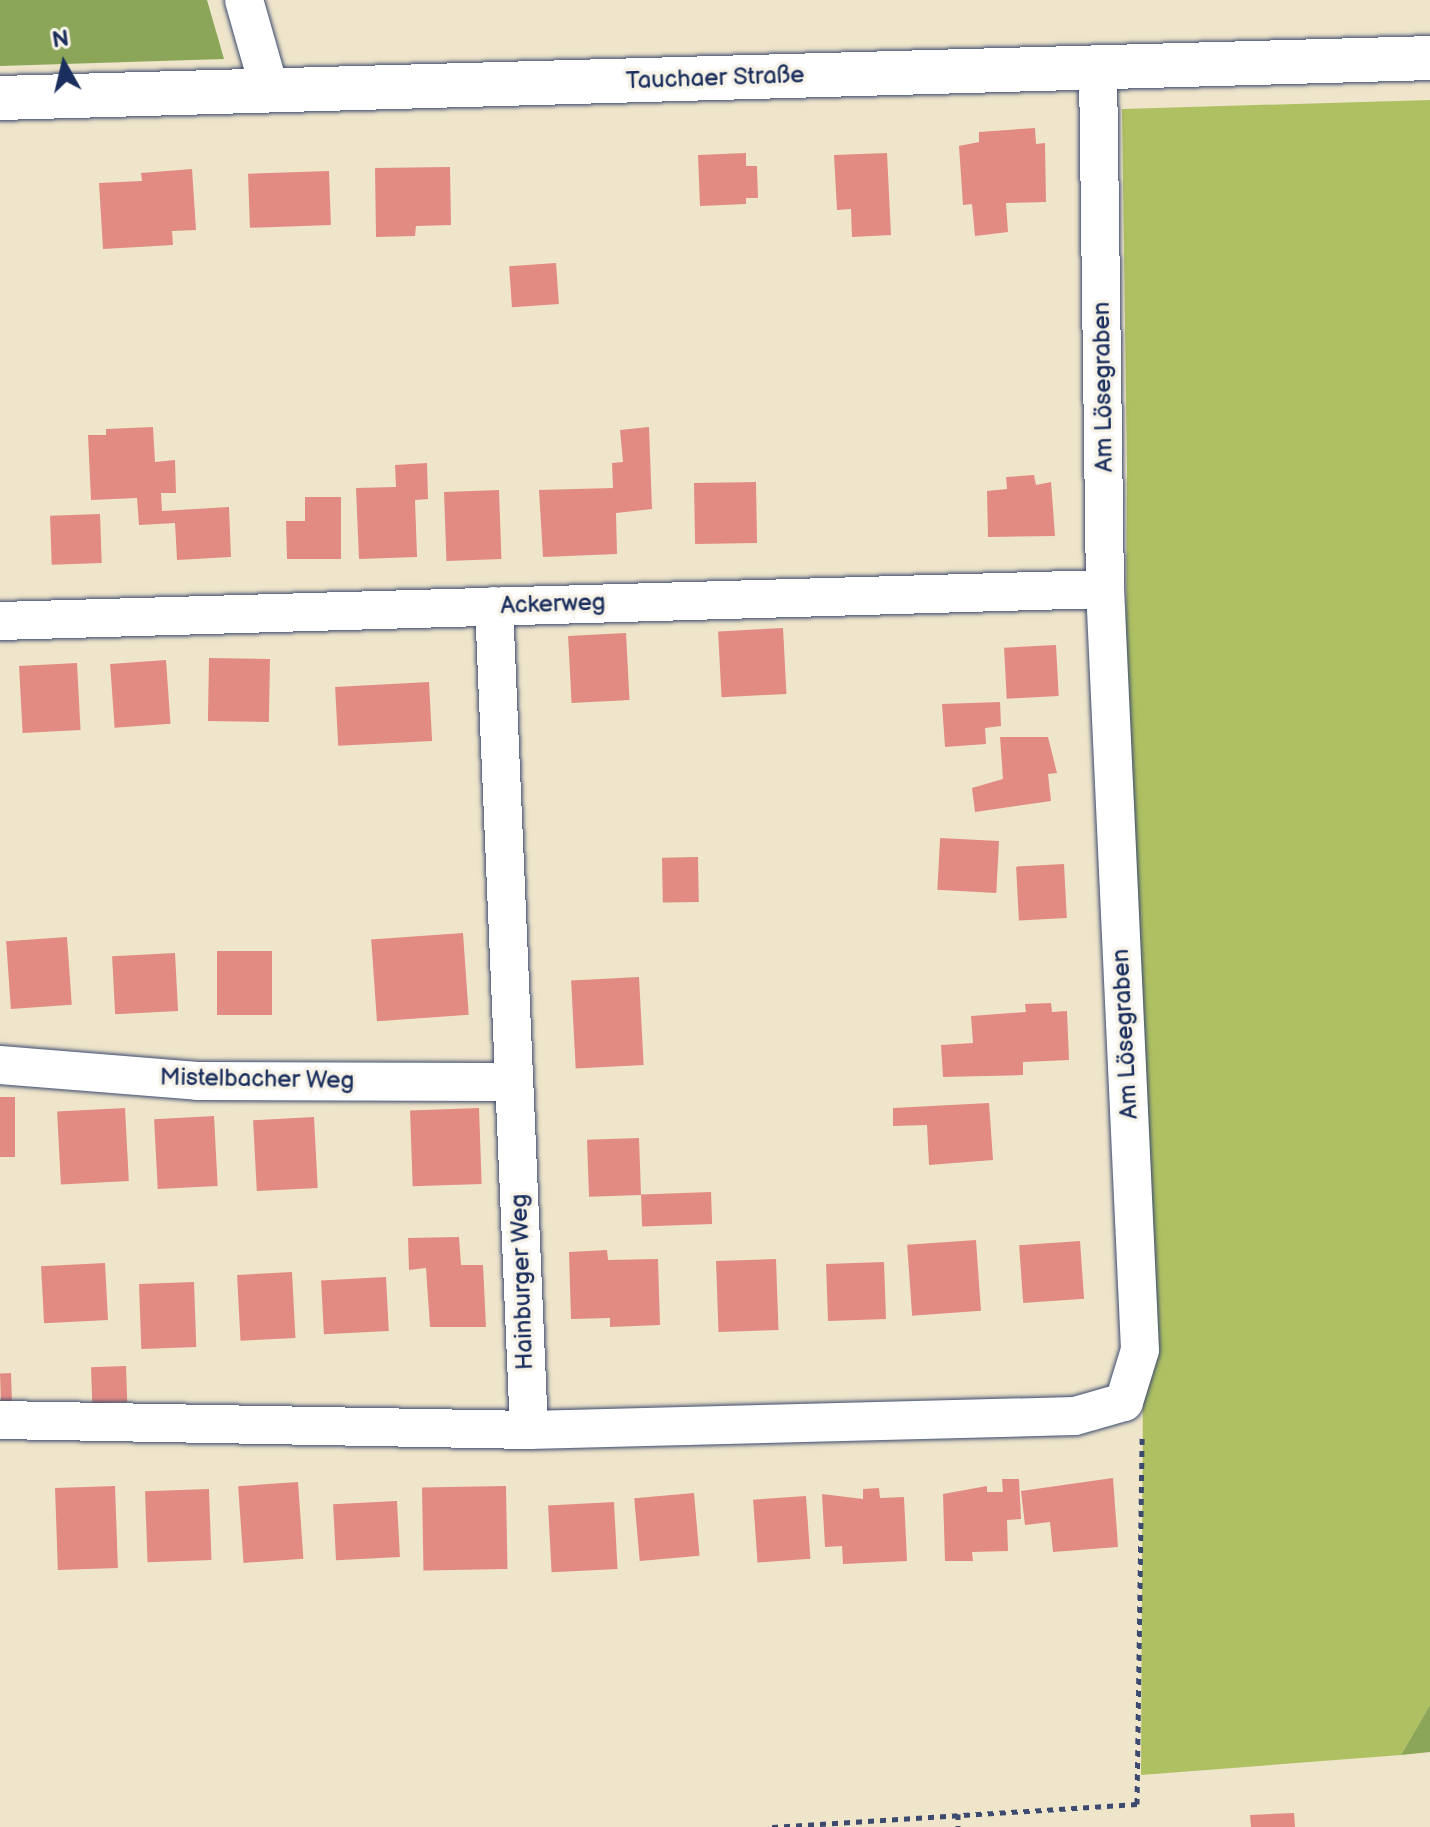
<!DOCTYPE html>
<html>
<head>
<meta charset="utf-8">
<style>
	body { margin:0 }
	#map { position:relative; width:1430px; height:1827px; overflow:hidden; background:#efe5cb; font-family:"Balsamiq Sans",sans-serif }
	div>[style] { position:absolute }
	.green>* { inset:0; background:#afc063 }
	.forest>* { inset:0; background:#8ba659 }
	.building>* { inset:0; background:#e28b82; transform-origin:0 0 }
	.path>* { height:5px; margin-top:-2.5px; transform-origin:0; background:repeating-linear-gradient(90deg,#3b4a6e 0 6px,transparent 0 12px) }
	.roads { filter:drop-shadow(0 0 2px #3b4a6e) drop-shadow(0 0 2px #3b4a6e) }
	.minor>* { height:38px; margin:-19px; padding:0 19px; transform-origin:19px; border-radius:19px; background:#fff }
	.major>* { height:44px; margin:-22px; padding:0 22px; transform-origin:22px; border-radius:22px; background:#fff }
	span { translate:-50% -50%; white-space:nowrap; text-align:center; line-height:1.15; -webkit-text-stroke:7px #f7f3e8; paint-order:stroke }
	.street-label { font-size:24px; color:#1b2f5e }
	.north { position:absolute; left:24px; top:24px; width:80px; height:80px; -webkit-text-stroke:6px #f7f3e8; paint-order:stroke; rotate:352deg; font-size:22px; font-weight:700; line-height:32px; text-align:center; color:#1b2f5e }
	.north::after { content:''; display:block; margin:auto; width:28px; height:36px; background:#1b2f5e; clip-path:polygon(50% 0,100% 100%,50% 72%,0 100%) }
</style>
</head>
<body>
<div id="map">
	<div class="green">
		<div style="clip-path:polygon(1430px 100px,1430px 1705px,1401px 1755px,1141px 1775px,1143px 1378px,1124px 982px,1127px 468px,1122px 109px)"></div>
	</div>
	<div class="forest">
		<div style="clip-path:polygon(0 0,207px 0,224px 59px,0 66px)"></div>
		<div style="clip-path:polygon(1430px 1705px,1430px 1752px,1401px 1755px)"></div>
	</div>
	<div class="building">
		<div style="clip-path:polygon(1035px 128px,1036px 144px,1045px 143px,1046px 202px,1006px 203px,1008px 232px,975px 236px,972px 204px,963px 205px,959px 146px,979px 142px,979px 132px)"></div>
		<div style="clip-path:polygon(746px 153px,746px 166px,757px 166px,758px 198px,746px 198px,746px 204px,700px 206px,698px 155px)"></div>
		<div style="clip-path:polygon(887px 153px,891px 235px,852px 237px,851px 209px,837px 210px,834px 155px)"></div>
		<div style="clip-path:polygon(450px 167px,451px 225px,416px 226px,415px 236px,376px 237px,375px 168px)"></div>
		<div style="clip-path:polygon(192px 169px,196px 230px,172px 231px,173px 245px,103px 249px,99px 183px,142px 181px,141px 173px)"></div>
		<div style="left:329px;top:171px;width:54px;height:81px;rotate:88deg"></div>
		<div style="left:556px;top:263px;width:41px;height:47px;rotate:86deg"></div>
		<div style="clip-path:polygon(153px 427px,155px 462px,175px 460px,176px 493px,161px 493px,162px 511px,229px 507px,231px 557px,177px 560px,175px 523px,139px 525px,137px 498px,91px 500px,88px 435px,106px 435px,106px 429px)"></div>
		<div style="clip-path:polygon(649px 427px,652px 509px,616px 513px,617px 554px,543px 557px,539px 490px,613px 488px,612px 463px,623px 462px,620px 430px)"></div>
		<div style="clip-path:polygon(427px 463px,428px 499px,415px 500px,417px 557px,359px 559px,356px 488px,396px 487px,395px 465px)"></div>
		<div style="clip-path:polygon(1034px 475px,1036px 485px,1051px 482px,1055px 536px,988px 537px,987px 491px,1007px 489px,1006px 477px)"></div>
		<div style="left:756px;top:482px;width:61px;height:62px;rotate:89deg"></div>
		<div style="left:499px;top:490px;width:69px;height:55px;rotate:88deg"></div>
		<div style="clip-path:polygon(305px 497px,341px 497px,341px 559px,287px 559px,286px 521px,305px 521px)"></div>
		<div style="left:100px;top:514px;width:49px;height:50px;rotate:88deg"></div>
		<div style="left:783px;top:628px;width:66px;height:65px;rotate:87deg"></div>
		<div style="left:626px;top:633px;width:67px;height:58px;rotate:87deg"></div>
		<div style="left:1056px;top:645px;width:51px;height:52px;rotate:87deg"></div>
		<div style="left:209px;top:658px;width:61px;height:63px;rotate:1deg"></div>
		<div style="left:166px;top:660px;width:64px;height:56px;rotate:86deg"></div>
		<div style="left:77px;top:663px;width:67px;height:58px;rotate:87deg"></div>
		<div style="left:429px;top:682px;width:59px;height:94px;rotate:87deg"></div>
		<div style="clip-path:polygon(1000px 702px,1001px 726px,985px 728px,986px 744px,945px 747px,942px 704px)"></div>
		<div style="clip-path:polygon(1000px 737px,1048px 737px,1057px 773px,1048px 774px,1051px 801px,975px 812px,972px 788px,1003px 779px)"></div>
		<div style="left:999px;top:841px;width:52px;height:59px;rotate:93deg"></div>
		<div style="left:698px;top:857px;width:45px;height:36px;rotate:89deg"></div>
		<div style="left:1064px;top:864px;width:54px;height:48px;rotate:87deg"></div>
		<div style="left:463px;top:933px;width:82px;height:92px;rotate:86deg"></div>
		<div style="left:67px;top:937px;width:68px;height:61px;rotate:86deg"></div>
		<div style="left:217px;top:951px;width:55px;height:64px"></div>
		<div style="left:175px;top:953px;width:58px;height:63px;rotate:87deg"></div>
		<div style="left:639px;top:977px;width:88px;height:68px;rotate:87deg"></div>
		<div style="clip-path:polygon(1051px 1003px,1052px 1012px,1067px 1011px,1069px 1060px,1023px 1062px,1023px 1075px,943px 1077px,941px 1045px,973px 1043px,971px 1016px,1026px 1012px,1025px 1004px)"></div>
		<div style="left:0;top:1097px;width:15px;height:60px"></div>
		<div style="clip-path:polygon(989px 1103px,993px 1160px,929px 1165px,927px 1125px,893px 1126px,893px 1108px)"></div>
		<div style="left:125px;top:1108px;width:73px;height:68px;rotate:87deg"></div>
		<div style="left:479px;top:1108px;width:76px;height:69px;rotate:88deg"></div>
		<div style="left:214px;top:1116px;width:70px;height:60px;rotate:87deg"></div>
		<div style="left:314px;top:1117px;width:71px;height:61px;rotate:87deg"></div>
		<div style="left:639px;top:1138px;width:57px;height:52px;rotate:88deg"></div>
		<div style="left:711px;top:1192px;width:32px;height:70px;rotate:88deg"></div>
		<div style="clip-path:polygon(459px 1237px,461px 1265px,483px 1265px,486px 1327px,430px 1327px,426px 1268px,409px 1270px,408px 1238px)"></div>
		<div style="left:976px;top:1240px;width:71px;height:69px;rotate:86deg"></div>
		<div style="left:1080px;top:1241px;width:58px;height:61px;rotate:86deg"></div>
		<div style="clip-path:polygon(607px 1250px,608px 1260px,658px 1259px,660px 1325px,610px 1327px,610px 1318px,571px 1319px,569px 1252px)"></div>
		<div style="left:776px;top:1259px;width:71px;height:60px;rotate:88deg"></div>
		<div style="left:884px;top:1262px;width:57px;height:58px;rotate:88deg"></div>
		<div style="left:105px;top:1263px;width:57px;height:64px;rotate:87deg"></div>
		<div style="left:292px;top:1272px;width:66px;height:55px;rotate:87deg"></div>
		<div style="left:386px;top:1277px;width:54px;height:65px;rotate:87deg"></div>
		<div style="left:194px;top:1282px;width:65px;height:55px;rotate:88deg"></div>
		<div style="left:126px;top:1366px;width:36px;height:35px;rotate:88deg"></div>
		<div style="left:11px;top:1373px;width:29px;height:11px;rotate:88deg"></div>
		<div style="clip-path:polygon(1113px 1478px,1118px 1547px,1053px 1552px,1050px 1522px,1025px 1525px,1021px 1491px)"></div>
		<div style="clip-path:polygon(1002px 1479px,1019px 1479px,1021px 1519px,1007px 1520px,1008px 1551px,972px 1552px,973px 1561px,945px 1561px,943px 1494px,987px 1486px,987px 1492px,1003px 1492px)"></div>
		<div style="left:298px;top:1482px;width:77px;height:60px;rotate:86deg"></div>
		<div style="left:115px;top:1486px;width:82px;height:60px;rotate:88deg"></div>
		<div style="left:506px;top:1486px;width:83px;height:84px;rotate:89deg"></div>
		<div style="clip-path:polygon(879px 1488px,880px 1498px,904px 1497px,907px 1561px,843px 1564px,842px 1546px,825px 1547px,822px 1494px,863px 1499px,863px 1489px)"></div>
		<div style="left:209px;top:1489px;width:71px;height:64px;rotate:88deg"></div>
		<div style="left:694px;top:1493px;width:63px;height:60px;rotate:85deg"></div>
		<div style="left:806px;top:1496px;width:63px;height:53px;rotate:86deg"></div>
		<div style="left:397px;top:1501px;width:56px;height:64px;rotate:87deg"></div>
		<div style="left:614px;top:1502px;width:67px;height:66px;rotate:87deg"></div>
		<div style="clip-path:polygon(1294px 1813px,1295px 1827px,1251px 1827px,1250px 1815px)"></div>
	</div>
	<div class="path">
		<div style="left:958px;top:1814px;width:13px;rotate:90deg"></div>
		<div style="left:772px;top:1827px;width:366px;rotate:-3.6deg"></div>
		<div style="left:1137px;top:1804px;width:369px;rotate:-89.2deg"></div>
	</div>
	<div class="roads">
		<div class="minor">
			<div style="left:244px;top:0;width:95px;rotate:74.1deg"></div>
			<div style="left:0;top:621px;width:1105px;rotate:-1.66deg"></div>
			<div style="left:0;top:1065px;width:198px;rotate:4.6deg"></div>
			<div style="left:197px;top:1081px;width:317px;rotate:0.2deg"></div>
			<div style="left:0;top:1420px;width:529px;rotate:1.08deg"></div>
			<div style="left:529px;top:1430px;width:825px;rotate:-92.43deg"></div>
			<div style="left:529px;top:1430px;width:546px;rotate:-1.47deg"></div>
			<div style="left:1075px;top:1416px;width:51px;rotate:-15.9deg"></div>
			<div style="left:1124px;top:1402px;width:54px;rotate:-72.9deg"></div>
			<div style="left:1140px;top:1350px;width:762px;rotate:-92.63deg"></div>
			<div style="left:1105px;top:589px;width:522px;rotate:-90.77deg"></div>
		</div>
		<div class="major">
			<div style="left:0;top:98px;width:1431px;rotate:-1.6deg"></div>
		</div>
	</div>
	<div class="street-label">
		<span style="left:715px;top:78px;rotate:-2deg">Tauchaer Straße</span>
		<span style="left:1103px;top:387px;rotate:-91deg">Am Lösegraben</span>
		<span style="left:553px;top:604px;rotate:-2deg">Ackerweg</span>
		<span style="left:1125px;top:1034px;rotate:-93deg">Am Lösegraben</span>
		<span style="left:257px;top:1079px;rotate:1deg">Mistelbacher Weg</span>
		<span style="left:522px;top:1282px;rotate:-92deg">Hainburger Weg</span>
	</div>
	<div class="north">N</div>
</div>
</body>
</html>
